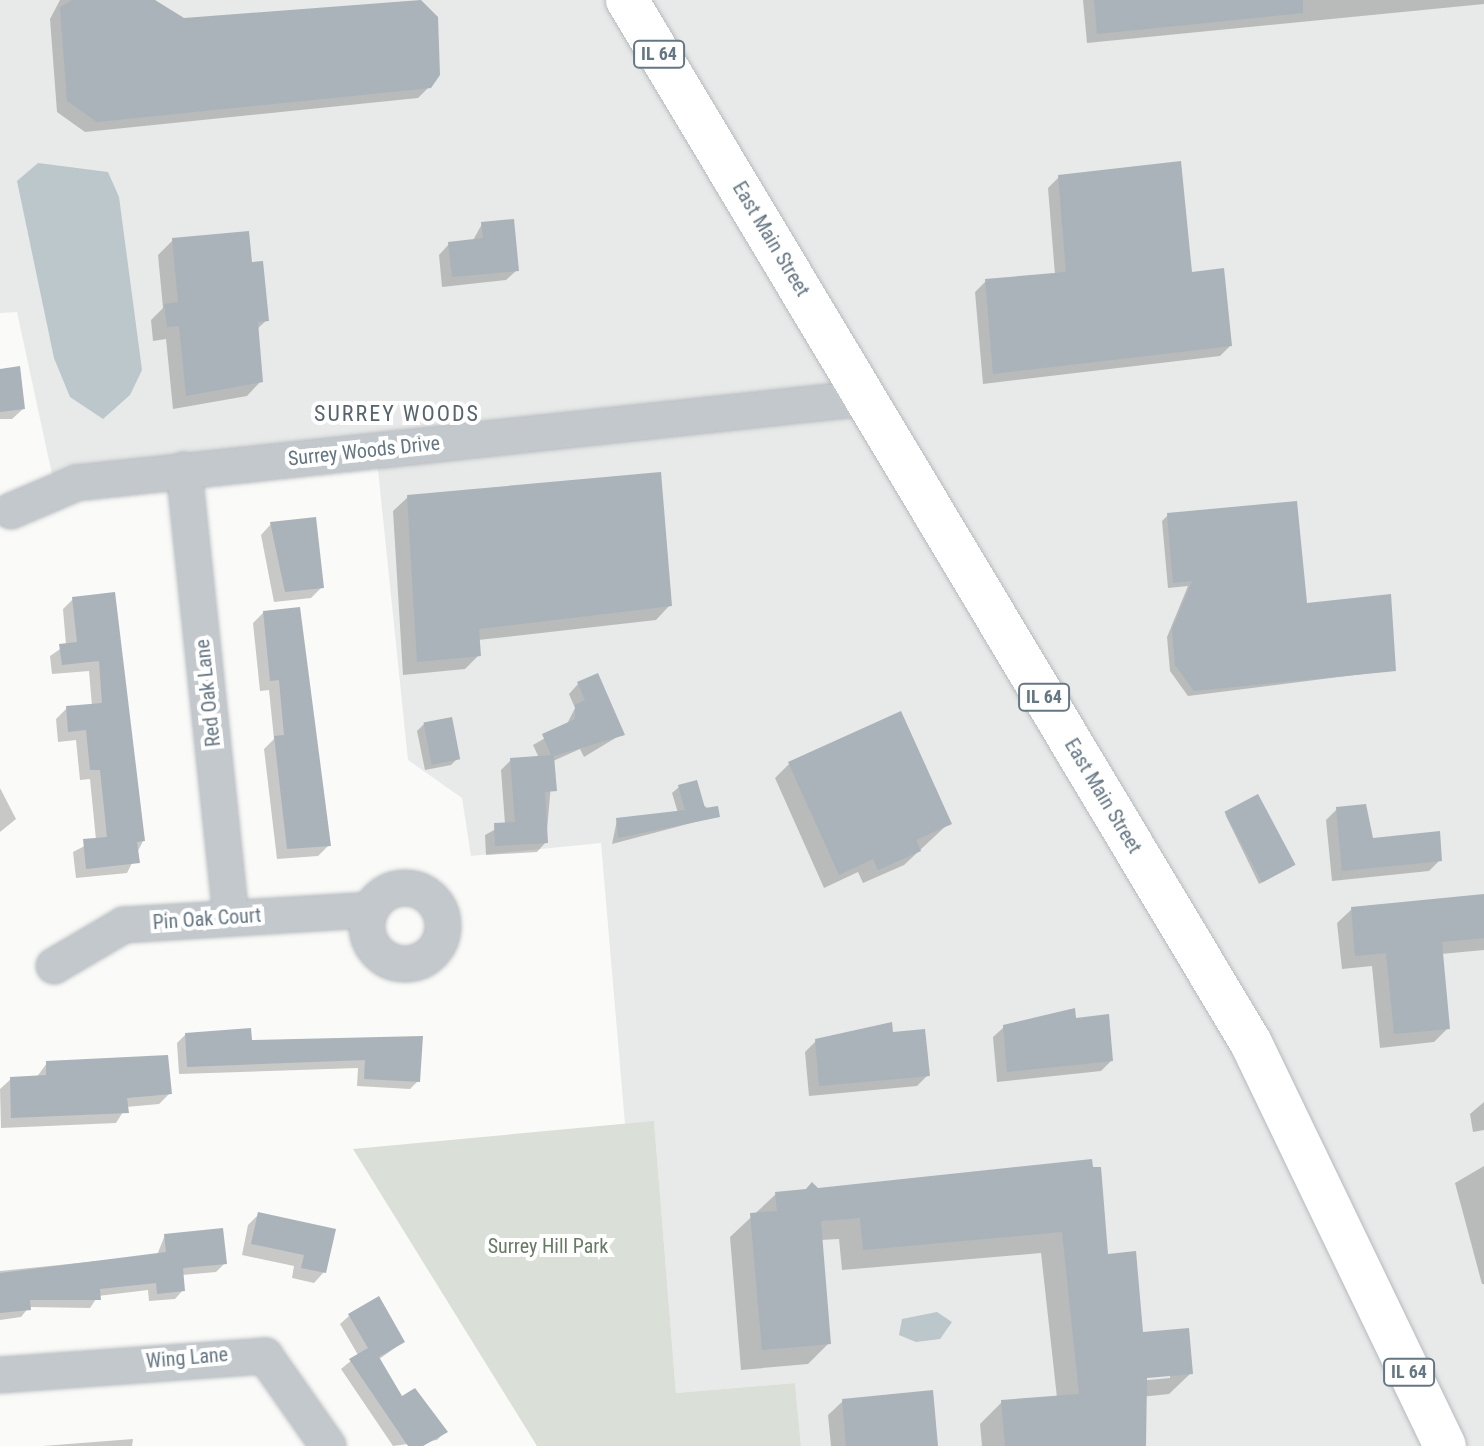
<!DOCTYPE html>
<html>
<head>
<meta charset="utf-8">
<style>
	body { margin:0 }
	#map { position:relative; width:1484px; height:1446px; overflow:hidden; background:#fafaf8; font-family:"Roboto Condensed",sans-serif }
	div>[style] { position:absolute }
	.built>* { inset:0; background:#e8e9e9 }
	.green>* { inset:0; background:#dadfd7 }
	.water>* { inset:0; background:#bbc7cb }
	.shadow>* { inset:0; background:#0003 }
	.building>* { inset:0; background:#aab3b9; transform-origin:0 0 }
	.roads { filter:drop-shadow(0 0 2px #b5babe) drop-shadow(0 0 2px #b5babe) }
	.minor>* { height:34px; margin:-17px; padding:0 17px; transform-origin:17px; border-radius:17px; background:#c3c8cc }
	.minor>.ring { margin:-17px; padding:0; box-sizing:content-box; background:none; border:34px solid #c3c8cc; border-radius:50% }
	.major>* { height:42px; margin:-21px; padding:0 21px; transform-origin:21px; border-radius:21px; background:#fff }
	span { translate:-50% -50%; white-space:nowrap; text-align:center; line-height:1.15; -webkit-text-stroke:8px #fff; paint-order:stroke }
	.shield-label span { padding:2px 6px; background:#fff; border:2px solid; border-radius:6px; -webkit-text-stroke-width:0 }
	.shield-label { font-size:18px; color:#657683; font-weight:700 }
	.street-label { font-size:20px; color:#657683 }
	.park-label { font-size:20px; color:#687a64 }
	.neighbourhood-label { font-size:22px; color:#57646e; letter-spacing:2px }
</style>
</head>
<body>
<div id="map">
	<div class="built">
		<div style="clip-path:polygon(0 0,617px 0,852px 392px,53px 479px,17px 312px,0 313px)"></div>
		<div style="clip-path:polygon(638px 0,1484px 0,1484px 1446px,1460px 1446px)"></div>
		<div style="clip-path:polygon(861px 409px,1251px 1067px,1435px 1446px,801px 1446px,795px 1383px,676px 1393px,654px 1122px,625px 1124px,601px 843px,471px 856px,462px 798px,408px 760px,377px 460px)"></div>
	</div>
	<div class="green">
		<div style="clip-path:polygon(654px 1121px,676px 1393px,795px 1383px,801px 1446px,537px 1446px,353px 1149px)"></div>
	</div>
	<div class="water">
		<div style="clip-path:polygon(38px 163px,108px 172px,119px 197px,142px 370px,130px 395px,103px 419px,70px 397px,54px 358px,17px 181px)"></div>
		<div style="clip-path:polygon(937px 1312px,952px 1322px,940px 1339px,916px 1342px,899px 1335px,902px 1319px)"></div>
	</div>
	<div class="shadow">
		<div style="clip-path:polygon(60px 0,153px 0,184px 20px,429px 87px,418px 98px,85px 132px,57px 112px,50px 19px)"></div>
		<div style="clip-path:polygon(1083px 0,1484px 0,1484px 4px,1087px 43px)"></div>
		<div style="clip-path:polygon(1059px 177px,1230px 346px,1220px 356px,983px 384px,975px 292px,986px 281px,1055px 275px,1048px 188px)"></div>
		<div style="clip-path:polygon(482px 224px,517px 270px,506px 280px,442px 287px,439px 255px,449px 244px,472px 242px)"></div>
		<div style="clip-path:polygon(173px 240px,250px 264px,267px 320px,256px 330px,261px 381px,247px 396px,173px 409px,166px 339px,153px 341px,151px 320px,163px 308px,158px 255px)"></div>
		<div style="clip-path:polygon(0 371px,23px 409px,12px 419px,0 419px)"></div>
		<div style="clip-path:polygon(408px 497px,670px 605px,656px 620px,478px 640px,479px 655px,465px 669px,403px 675px,393px 511px)"></div>
		<div style="clip-path:polygon(1168px 515px,1305px 605px,1394px 670px,1188px 696px,1170px 671px,1167px 637px,1188px 586px,1168px 588px,1162px 521px)"></div>
		<div style="clip-path:polygon(271px 524px,322px 587px,311px 598px,274px 602px,261px 535px)"></div>
		<div style="clip-path:polygon(113px 595px,143px 841px,127px 873px,76px 878px,73px 852px,96px 840px,90px 779px,80px 780px,76px 740px,58px 742px,56px 719px,67px 708px,92px 706px,89px 671px,52px 674px,50px 656px,66px 645px,63px 609px,73px 599px)"></div>
		<div style="clip-path:polygon(264px 612px,329px 845px,318px 856px,277px 859px,264px 749px,274px 739px,269px 690px,260px 691px,253px 623px)"></div>
		<div style="clip-path:polygon(578px 684px,622px 734px,584px 757px,580px 749px,553px 761px,546px 842px,537px 852px,486px 855px,485px 835px,505px 824px,501px 770px,511px 760px,539px 758px,533px 745px,566px 726px,575px 708px,569px 694px)"></div>
		<div style="clip-path:polygon(424px 724px,458px 758px,451px 765px,425px 770px,417px 731px)"></div>
		<div style="clip-path:polygon(789px 764px,949px 823px,904px 865px,863px 883px,858px 872px,824px 888px,775px 778px)"></div>
		<div style="clip-path:polygon(679px 787px,718px 816px,612px 844px,617px 820px,678px 813px,672px 793px)"></div>
		<div style="clip-path:polygon(0 788px,16px 819px,0 832px)"></div>
		<div style="clip-path:polygon(1337px 809px,1371px 840px,1440px 860px,1429px 871px,1332px 881px,1326px 820px)"></div>
		<div style="clip-path:polygon(1225px 814px,1291px 867px,1259px 884px)"></div>
		<div style="clip-path:polygon(1484px 896px,1484px 950px,1441px 954px,1448px 1028px,1434px 1042px,1380px 1048px,1372px 966px,1342px 969px,1337px 923px,1352px 909px)"></div>
		<div style="clip-path:polygon(1074px 1020px,1111px 1061px,1101px 1071px,997px 1082px,993px 1037px,1004px 1027px)"></div>
		<div style="clip-path:polygon(891px 1034px,928px 1075px,917px 1086px,809px 1096px,805px 1052px,816px 1041px)"></div>
		<div style="clip-path:polygon(185px 1035px,250px 1042px,421px 1038px,418px 1081px,410px 1089px,357px 1086px,358px 1068px,179px 1074px,177px 1043px)"></div>
		<div style="clip-path:polygon(47px 1063px,170px 1093px,159px 1104px,126px 1107px,116px 1123px,1px 1128px,0 1089px,11px 1079px,36px 1078px)"></div>
		<div style="clip-path:polygon(1484px 1102px,1484px 1130px,1473px 1132px,1470px 1114px)"></div>
		<div style="clip-path:polygon(evenodd,1090px 1162px,1107px 1256px,1142px 1334px,1191px 1373px,1169px 1394px,1140px 1397px,1144px 1446px,982px 1446px,980px 1424px,1002px 1402px,1057px 1398px,1041px 1253px,842px 1270px,839px 1239px,820px 1240px,829px 1343px,808px 1364px,741px 1370px,730px 1237px,776px 1194px,1090px 1162px,1170px 1374px,1170px 1378px,1138px 1381px,1137px 1377px,1170px 1374px)"></div>
		<div style="clip-path:polygon(1484px 1166px,1484px 1284px,1482px 1284px,1455px 1183px)"></div>
		<div style="clip-path:polygon(259px 1214px,324px 1272px,314px 1283px,292px 1278px,294px 1266px,242px 1255px,248px 1225px)"></div>
		<div style="clip-path:polygon(165px 1235px,225px 1263px,216px 1272px,182px 1275px,183px 1290px,175px 1299px,149px 1301px,148px 1290px,98px 1296px,90px 1308px,29px 1307px,21px 1317px,0 1320px,0 1271px,157px 1255px)"></div>
		<div style="clip-path:polygon(349px 1316px,403px 1342px,378px 1360px,401px 1398px,446px 1431px,437px 1440px,393px 1446px,341px 1369px,358px 1355px,340px 1324px)"></div>
		<div style="clip-path:polygon(843px 1401px,936px 1446px,831px 1446px,828px 1415px)"></div>
		<div style="clip-path:polygon(133px 1439px,132px 1446px,43px 1446px)"></div>
	</div>
	<div class="building">
		<div style="clip-path:polygon(72px 0,155px 0,184px 18px,421px 0,438px 17px,440px 75px,431px 88px,97px 122px,67px 101px,60px 7px)"></div>
		<div style="clip-path:polygon(1094px 0,1303px 0,1303px 13px,1097px 34px)"></div>
		<div style="clip-path:polygon(1181px 161px,1192px 272px,1224px 268px,1232px 346px,993px 374px,985px 279px,1066px 272px,1058px 175px)"></div>
		<div style="clip-path:polygon(514px 219px,519px 271px,452px 277px,448px 242px,483px 238px,481px 222px)"></div>
		<div style="clip-path:polygon(249px 231px,252px 262px,263px 261px,269px 321px,258px 322px,263px 382px,186px 396px,179px 326px,167px 327px,164px 304px,178px 302px,172px 238px)"></div>
		<div style="clip-path:polygon(20px 366px,25px 409px,0 412px,0 369px)"></div>
		<div style="clip-path:polygon(661px 472px,672px 606px,479px 629px,481px 656px,417px 662px,407px 495px)"></div>
		<div style="clip-path:polygon(1297px 501px,1307px 603px,1391px 594px,1396px 671px,1194px 691px,1175px 665px,1172px 629px,1192px 581px,1173px 583px,1167px 513px)"></div>
		<div style="clip-path:polygon(316px 517px,324px 588px,285px 592px,270px 522px)"></div>
		<div style="clip-path:polygon(115px 592px,145px 841px,137px 842px,140px 863px,86px 869px,83px 839px,107px 837px,100px 770px,90px 770px,86px 730px,68px 732px,66px 706px,102px 703px,99px 661px,62px 665px,59px 644px,77px 642px,72px 597px)"></div>
		<div style="clip-path:polygon(300px 607px,331px 846px,287px 849px,274px 736px,284px 735px,279px 680px,270px 681px,263px 611px)"></div>
		<div style="clip-path:polygon(598px 673px,625px 735px,554px 756px,557px 791px,545px 792px,548px 843px,495px 846px,494px 823px,515px 822px,510px 758px,551px 755px,542px 734px,575px 719px,575px 705px,585px 700px,577px 682px)"></div>
		<div style="clip-path:polygon(901px 711px,952px 824px,916px 840px,921px 851px,878px 870px,873px 859px,839px 875px,788px 762px)"></div>
		<div style="left:452px;top:717px;width:43px;height:29px;rotate:79deg"></div>
		<div style="clip-path:polygon(697px 780px,705px 808px,718px 806px,720px 817px,618px 838px,616px 818px,685px 810px,678px 785px)"></div>
		<div style="left:1258px;top:794px;width:80px;height:38px;rotate:62deg"></div>
		<div style="clip-path:polygon(1366px 804px,1373px 838px,1440px 831px,1442px 861px,1342px 871px,1336px 807px)"></div>
		<div style="clip-path:polygon(1484px 894px,1484px 938px,1442px 942px,1450px 1029px,1394px 1034px,1386px 953px,1355px 956px,1351px 907px)"></div>
		<div style="clip-path:polygon(1075px 1008px,1076px 1018px,1109px 1014px,1113px 1061px,1007px 1072px,1003px 1025px)"></div>
		<div style="clip-path:polygon(892px 1022px,893px 1032px,925px 1029px,930px 1076px,819px 1086px,815px 1039px)"></div>
		<div style="clip-path:polygon(251px 1028px,252px 1040px,423px 1036px,420px 1082px,364px 1079px,365px 1060px,187px 1067px,185px 1033px)"></div>
		<div style="clip-path:polygon(168px 1055px,172px 1094px,127px 1098px,129px 1113px,11px 1118px,10px 1077px,46px 1075px,46px 1061px)"></div>
		<div style="clip-path:polygon(1092px 1159px,1093px 1167px,1101px 1167px,1108px 1254px,1136px 1251px,1143px 1332px,1189px 1328px,1193px 1374px,1147px 1378px,1146px 1446px,1005px 1446px,1001px 1400px,1079px 1394px,1062px 1232px,863px 1250px,860px 1218px,821px 1221px,831px 1344px,762px 1350px,750px 1213px,777px 1211px,775px 1192px,806px 1189px,812px 1182px,818px 1188px)"></div>
		<div style="clip-path:polygon(258px 1212px,336px 1229px,326px 1273px,301px 1268px,304px 1255px,251px 1244px)"></div>
		<div style="clip-path:polygon(223px 1228px,227px 1264px,183px 1268px,185px 1291px,157px 1294px,156px 1283px,100px 1289px,101px 1300px,30px 1300px,31px 1310px,0 1313px,0 1273px,166px 1252px,164px 1234px)"></div>
		<div style="clip-path:polygon(379px 1296px,405px 1342px,379px 1357px,402px 1396px,415px 1388px,448px 1432px,423px 1446px,408px 1446px,349px 1359px,368px 1348px,348px 1314px)"></div>
		<div style="clip-path:polygon(933px 1390px,938px 1446px,846px 1446px,842px 1399px)"></div>
	</div>
	<div class="roads">
		<div class="minor">
			<div style="left:184px;top:470px;width:448px;rotate:84deg"></div>
			<div style="left:11px;top:511px;width:72px;rotate:-23deg"></div>
			<div style="left:77px;top:483px;width:794px;rotate:-6.15deg"></div>
			<div class="ring" style="left:367px;top:888px;width:42px;height:42px"></div>
			<div style="left:54px;top:966px;width:81px;rotate:-30.4deg"></div>
			<div style="left:124px;top:925px;width:247px;rotate:-3.5deg"></div>
			<div style="left:0;top:1375px;width:266px;rotate:-4.1deg"></div>
			<div style="left:265px;top:1356px;width:110px;rotate:55deg"></div>
		</div>
		<div class="major">
			<div style="left:627px;top:0;width:1215px;rotate:59.11deg"></div>
			<div style="left:1251px;top:1043px;width:447px;rotate:64.3deg"></div>
		</div>
	</div>
	<div class="shield-label">
		<span style="left:659px;top:54px">IL 64</span>
		<span style="left:1044px;top:697px">IL 64</span>
		<span style="left:1409px;top:1372px">IL 64</span>
	</div>
	<div class="street-label">
		<span style="left:771px;top:239px;rotate:59deg">East Main Street</span>
		<span style="left:364px;top:451px;rotate:-6deg">Surrey Woods Drive</span>
		<span style="left:208px;top:693px;rotate:-96deg">Red Oak Lane</span>
		<span style="left:1103px;top:796px;rotate:59deg">East Main Street</span>
		<span style="left:207px;top:919px;rotate:-4deg">Pin Oak Court</span>
		<span style="left:187px;top:1358px;rotate:-5deg">Wing Lane</span>
	</div>
	<div class="park-label">
		<span style="left:548px;top:1246px">Surrey Hill Park</span>
	</div>
	<div class="neighbourhood-label">
		<span style="left:397px;top:414px">SURREY WOODS</span>
	</div>
</div>
</body>
</html>
